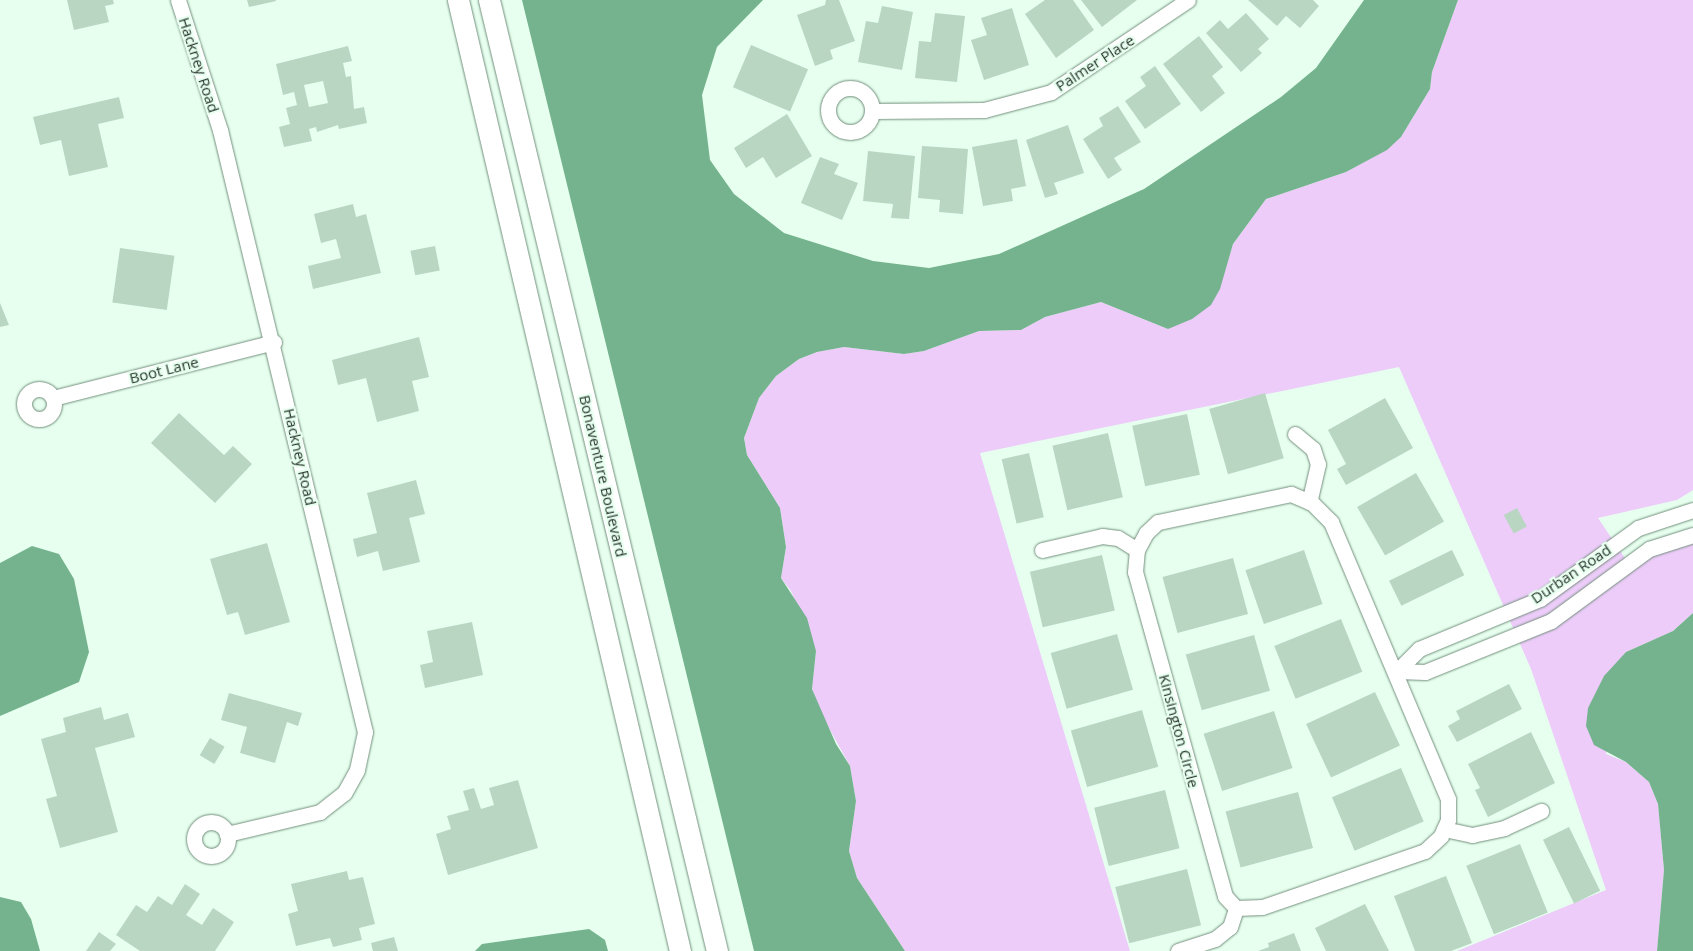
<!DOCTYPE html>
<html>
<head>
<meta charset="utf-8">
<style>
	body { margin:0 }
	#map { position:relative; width:1693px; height:951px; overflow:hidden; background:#e7ffef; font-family:"Open Sans",sans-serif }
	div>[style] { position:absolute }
	.green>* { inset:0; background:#edccfa }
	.water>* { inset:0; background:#74b38d }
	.building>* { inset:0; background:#b9d6c3; transform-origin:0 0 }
	.roads { filter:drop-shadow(0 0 1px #738f7d) drop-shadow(0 0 1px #738f7d) }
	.street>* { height:15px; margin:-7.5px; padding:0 7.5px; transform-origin:7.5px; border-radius:7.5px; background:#fff }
	.street>.ring { margin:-7.5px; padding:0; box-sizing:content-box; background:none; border:15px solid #fff; border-radius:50% }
	.secondary>* { height:21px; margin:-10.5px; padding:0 10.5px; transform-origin:10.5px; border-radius:10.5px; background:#fff }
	span { translate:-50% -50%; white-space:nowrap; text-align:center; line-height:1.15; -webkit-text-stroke:4.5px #e7ffef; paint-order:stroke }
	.street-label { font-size:15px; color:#2a362e }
</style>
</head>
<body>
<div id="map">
	<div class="green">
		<div style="clip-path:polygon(1458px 0,1693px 0,1693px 490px,1677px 500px,1598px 518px,1629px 564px,1693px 535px,1693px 613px,1673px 631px,1626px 652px,1606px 754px,1626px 762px,1649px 782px,1658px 804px,1664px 870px,1657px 951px,1457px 951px,1606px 890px,1531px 669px,1399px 367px,980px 453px,1130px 951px,905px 951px,857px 878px,849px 851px,856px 801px,850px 766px,819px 710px,812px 688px,816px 651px,791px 591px,781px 578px,786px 547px,780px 508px,747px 455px,744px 438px,759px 398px,776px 376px,799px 359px,817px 352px,844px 347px,904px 354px,924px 351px,979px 331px,1021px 330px,1045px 317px,1101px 302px,1168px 329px,1227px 263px,1233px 244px,1266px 199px,1346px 172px,1386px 150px,1401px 137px,1430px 89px,1432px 72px)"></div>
	</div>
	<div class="water">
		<div style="clip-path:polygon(522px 0,763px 0,717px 47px,702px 95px,710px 160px,734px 194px,784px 233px,873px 261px,929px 268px,999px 254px,1144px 189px,1281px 97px,1316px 68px,1364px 0,1458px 0,1432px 72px,1430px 89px,1401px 137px,1387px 150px,1346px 172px,1266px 199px,1233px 244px,1220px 289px,1211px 305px,1192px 319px,1168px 329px,1101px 302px,1045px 317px,1021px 330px,979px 331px,924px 351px,904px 354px,844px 347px,817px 352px,799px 359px,776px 376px,759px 398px,744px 438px,747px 455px,780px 508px,786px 547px,781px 578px,807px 618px,816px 651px,812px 689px,836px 744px,850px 766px,856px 801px,849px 851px,857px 878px,905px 951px,754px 951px)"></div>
		<div style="clip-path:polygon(32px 546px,59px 554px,74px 579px,89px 652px,79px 682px,0 716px,0 563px)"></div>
		<div style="clip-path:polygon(1693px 613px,1693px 951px,1657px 951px,1664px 870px,1658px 804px,1649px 782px,1626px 762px,1594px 745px,1586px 726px,1588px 708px,1604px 676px,1626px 652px,1673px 631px)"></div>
		<div style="clip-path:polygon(0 897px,21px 902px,31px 919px,40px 951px,0 951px)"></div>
		<div style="clip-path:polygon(589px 929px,605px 940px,608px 951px,475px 951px,482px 944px)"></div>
	</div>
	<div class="building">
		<div style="clip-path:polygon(67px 0,113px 0,114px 4px,105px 6px,109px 22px,74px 30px)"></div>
		<div style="clip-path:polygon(247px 0,276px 0,276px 1px,249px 7px)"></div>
		<div style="clip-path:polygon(826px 0,839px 0,855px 41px,830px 50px,833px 59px,815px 66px,797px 15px,825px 5px)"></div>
		<div style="clip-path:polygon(1045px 0,1073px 0,1094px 30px,1056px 58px,1025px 14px)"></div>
		<div style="clip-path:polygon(1081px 0,1137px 0,1102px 27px)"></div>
		<div style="clip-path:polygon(1248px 0,1313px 0,1319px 6px,1300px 28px,1286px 16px,1277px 26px)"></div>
		<div style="clip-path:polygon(882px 6px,913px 12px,902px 70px,858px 62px,866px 21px,878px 23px)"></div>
		<div style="clip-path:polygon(1012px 8px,1029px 65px,984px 80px,971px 40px,987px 35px,981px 18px)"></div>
		<div style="clip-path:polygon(935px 13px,965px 16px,957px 82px,915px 78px,919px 41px,931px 42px)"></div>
		<div style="clip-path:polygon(1246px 13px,1269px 39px,1258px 49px,1262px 53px,1241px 72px,1206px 33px,1220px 20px,1228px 29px)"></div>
		<div style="clip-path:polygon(1199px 36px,1223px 67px,1212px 76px,1225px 93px,1201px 112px,1163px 64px)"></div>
		<div style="left:751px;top:45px;width:62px;height:46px;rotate:23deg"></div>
		<div style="clip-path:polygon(evenodd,348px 46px,352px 61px,343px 63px,346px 77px,351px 76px,354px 109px,364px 107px,367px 123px,339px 129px,338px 125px,317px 132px,316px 127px,309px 129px,312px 141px,284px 147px,279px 127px,290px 124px,286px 108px,297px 105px,294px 92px,283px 95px,276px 64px,348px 46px,323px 81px,328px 103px,309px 107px,304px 85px,323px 81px)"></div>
		<div style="clip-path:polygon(1155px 66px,1181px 104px,1145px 129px,1125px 101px,1146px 86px,1140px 77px)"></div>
		<div style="clip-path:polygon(119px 97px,124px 118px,98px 124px,108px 167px,69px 176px,61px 140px,40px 145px,33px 117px)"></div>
		<div style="clip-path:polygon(1118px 106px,1141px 142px,1114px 158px,1122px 170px,1108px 179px,1083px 139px,1103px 126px,1099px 118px)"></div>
		<div style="clip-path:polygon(787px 114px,812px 156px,776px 178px,763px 157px,746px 168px,734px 148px)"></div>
		<div style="clip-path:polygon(1068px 125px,1084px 173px,1054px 183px,1058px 194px,1045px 198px,1026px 140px)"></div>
		<div style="clip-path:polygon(1017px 139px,1026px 186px,1011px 189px,1013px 201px,983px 206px,972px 147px)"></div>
		<div style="clip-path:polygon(922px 146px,968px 149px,963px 214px,939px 212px,940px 200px,918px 198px)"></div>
		<div style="clip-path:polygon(868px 151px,915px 156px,909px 219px,891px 218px,893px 204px,863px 201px)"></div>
		<div style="clip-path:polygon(820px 157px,839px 164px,834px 174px,858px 183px,842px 220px,801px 203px)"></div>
		<div style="clip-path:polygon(353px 204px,356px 217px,366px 214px,381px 273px,313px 289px,308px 266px,341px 258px,336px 239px,321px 243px,314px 214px)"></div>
		<div style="left:435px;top:246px;width:25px;height:25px;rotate:79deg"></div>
		<div style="left:120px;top:248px;width:55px;height:55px;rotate:8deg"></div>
		<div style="clip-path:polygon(0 303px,9px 325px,0 327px)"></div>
		<div style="clip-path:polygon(419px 337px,429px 377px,412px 381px,419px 411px,377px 422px,366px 378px,338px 385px,332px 360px)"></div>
		<div style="left:1265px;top:393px;width:68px;height:58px;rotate:74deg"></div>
		<div style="clip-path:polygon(1385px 398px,1413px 448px,1346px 485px,1337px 469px,1346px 464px,1328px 430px)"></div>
		<div style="clip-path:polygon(179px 413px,224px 455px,233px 446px,252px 464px,215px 503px,151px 443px)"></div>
		<div style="left:1187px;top:414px;width:62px;height:56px;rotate:78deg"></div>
		<div style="left:1108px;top:433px;width:66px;height:57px;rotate:77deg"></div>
		<div style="left:1029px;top:453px;width:66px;height:28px;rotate:77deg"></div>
		<div style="left:1416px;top:473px;width:56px;height:68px;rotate:60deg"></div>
		<div style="clip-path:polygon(416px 480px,425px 514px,409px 518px,420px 562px,383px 571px,378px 551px,357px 557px,353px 539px,377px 533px,367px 493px)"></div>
		<div style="left:1517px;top:508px;width:21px;height:15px;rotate:62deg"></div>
		<div style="clip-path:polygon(267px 543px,290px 622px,245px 635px,238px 612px,227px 615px,210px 559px)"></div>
		<div style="left:1304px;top:550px;width:57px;height:62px;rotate:71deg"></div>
		<div style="left:1452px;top:550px;width:28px;height:70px;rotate:64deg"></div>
		<div style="left:1102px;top:555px;width:57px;height:74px;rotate:77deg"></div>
		<div style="left:1233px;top:558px;width:58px;height:73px;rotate:75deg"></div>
		<div style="left:1341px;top:619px;width:57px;height:72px;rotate:68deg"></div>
		<div style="clip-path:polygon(472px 622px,483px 675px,425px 688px,420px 665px,433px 662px,427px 631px)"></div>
		<div style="left:1117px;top:634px;width:58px;height:69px;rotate:74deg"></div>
		<div style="left:1254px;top:635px;width:58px;height:71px;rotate:74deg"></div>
		<div style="clip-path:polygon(1509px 684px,1522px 709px,1457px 742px,1448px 726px,1460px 719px,1456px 711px)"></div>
		<div style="left:1375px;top:692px;width:59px;height:76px;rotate:65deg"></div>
		<div style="clip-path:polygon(229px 693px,302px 713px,298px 726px,287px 722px,275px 763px,240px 753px,247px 727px,221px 720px)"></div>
		<div style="clip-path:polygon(101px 707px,104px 720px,128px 713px,135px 737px,95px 748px,118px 832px,60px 848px,46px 799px,57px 796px,41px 739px,66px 732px,63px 718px)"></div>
		<div style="left:1142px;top:710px;width:59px;height:74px;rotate:74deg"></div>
		<div style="left:1274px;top:711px;width:60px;height:74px;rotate:72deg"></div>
		<div style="clip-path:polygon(1531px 732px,1555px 783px,1488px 817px,1475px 790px,1480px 788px,1468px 764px)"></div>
		<div style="left:210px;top:738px;width:17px;height:20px;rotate:31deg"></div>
		<div style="left:1401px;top:768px;width:58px;height:75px;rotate:67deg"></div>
		<div style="clip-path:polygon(518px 780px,538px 848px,448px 875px,436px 834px,451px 829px,447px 816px,469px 810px,463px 791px,474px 788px,481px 809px,494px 805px,489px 788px)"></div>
		<div style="left:1165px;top:790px;width:60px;height:73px;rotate:76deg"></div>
		<div style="left:1298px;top:792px;width:58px;height:75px;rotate:75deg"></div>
		<div style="left:1569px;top:827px;width:71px;height:29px;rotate:64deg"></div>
		<div style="left:1520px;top:844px;width:74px;height:58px;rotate:68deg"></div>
		<div style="left:1187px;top:869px;width:58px;height:74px;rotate:76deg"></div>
		<div style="clip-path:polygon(347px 871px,349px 880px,363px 877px,375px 924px,359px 928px,362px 940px,333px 947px,330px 938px,296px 946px,288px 914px,298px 911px,291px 884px)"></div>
		<div style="clip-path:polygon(1446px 876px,1472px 943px,1451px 951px,1415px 951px,1394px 896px)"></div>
		<div style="clip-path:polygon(185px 884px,200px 894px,186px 915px,202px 925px,213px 908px,234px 922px,215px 951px,140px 951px,116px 935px,136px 905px,147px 912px,158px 896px,172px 905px)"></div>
		<div style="clip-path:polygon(1365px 904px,1389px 951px,1326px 951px,1315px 928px)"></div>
		<div style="clip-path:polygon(99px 932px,116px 944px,110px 951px,86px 951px)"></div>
		<div style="clip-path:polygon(1294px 933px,1301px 951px,1258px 951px,1269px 947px,1268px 943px)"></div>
		<div style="clip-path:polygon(394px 937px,398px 951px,373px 951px,371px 943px)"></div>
	</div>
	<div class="roads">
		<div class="street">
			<div style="left:178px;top:0;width:137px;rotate:72.1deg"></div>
			<div style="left:220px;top:130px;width:619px;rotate:76.46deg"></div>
			<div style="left:365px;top:732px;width:39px;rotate:102deg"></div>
			<div style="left:357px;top:770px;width:26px;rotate:119deg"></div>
			<div style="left:344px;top:793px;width:31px;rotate:142deg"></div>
			<div style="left:320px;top:812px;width:96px;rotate:166.7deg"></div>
			<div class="ring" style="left:828px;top:88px;width:29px;height:29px"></div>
			<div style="left:873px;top:111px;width:111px;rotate:-0.5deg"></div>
			<div style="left:984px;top:110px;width:69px;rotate:-15deg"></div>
			<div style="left:1051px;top:92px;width:165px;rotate:-33.9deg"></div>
			<div class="ring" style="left:24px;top:389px;width:15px;height:15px"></div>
			<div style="left:53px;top:398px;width:228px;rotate:-14.2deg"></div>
			<div style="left:1295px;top:434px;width:23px;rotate:40deg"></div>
			<div style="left:1313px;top:449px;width:16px;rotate:72deg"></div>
			<div style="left:1318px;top:464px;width:39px;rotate:103deg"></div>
			<div style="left:1291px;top:494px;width:23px;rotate:23deg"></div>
			<div style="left:1312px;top:503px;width:27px;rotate:45deg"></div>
			<div style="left:1331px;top:522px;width:301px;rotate:67.1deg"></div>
			<div style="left:1448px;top:799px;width:21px;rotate:90deg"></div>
			<div style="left:1448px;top:820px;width:17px;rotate:114deg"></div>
			<div style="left:1441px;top:836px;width:22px;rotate:137deg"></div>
			<div style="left:1425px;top:851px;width:172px;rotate:161deg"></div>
			<div style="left:1262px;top:907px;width:26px;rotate:178deg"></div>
			<div style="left:1236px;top:908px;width:16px;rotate:-133deg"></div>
			<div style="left:1225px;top:896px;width:336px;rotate:-105.5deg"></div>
			<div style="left:1135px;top:572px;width:22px;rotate:-85deg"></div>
			<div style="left:1137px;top:550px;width:19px;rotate:-62deg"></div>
			<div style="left:1146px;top:533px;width:16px;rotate:-43deg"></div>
			<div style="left:1158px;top:522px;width:136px;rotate:-11.9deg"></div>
			<div style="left:1042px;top:550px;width:62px;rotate:-13.1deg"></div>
			<div style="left:1102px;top:536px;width:16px;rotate:7deg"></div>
			<div style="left:1118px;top:538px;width:22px;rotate:32deg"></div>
			<div style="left:1397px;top:671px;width:31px;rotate:-45deg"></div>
			<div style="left:1419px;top:649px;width:131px;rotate:-22.5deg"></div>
			<div style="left:1540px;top:599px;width:121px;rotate:-35.9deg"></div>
			<div style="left:1638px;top:528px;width:58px;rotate:-18.1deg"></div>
			<div style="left:1397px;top:671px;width:28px;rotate:2deg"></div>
			<div style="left:1425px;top:672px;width:136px;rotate:-22deg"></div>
			<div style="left:1551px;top:621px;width:122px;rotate:-36.3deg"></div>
			<div style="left:1649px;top:549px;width:46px;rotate:-17.7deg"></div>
			<div class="ring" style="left:194px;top:822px;width:19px;height:19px"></div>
			<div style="left:1444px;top:829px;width:29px;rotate:12deg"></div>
			<div style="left:1472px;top:835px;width:33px;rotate:-12deg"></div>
			<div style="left:1504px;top:828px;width:41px;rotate:-24.7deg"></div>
			<div style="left:1178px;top:951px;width:39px;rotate:-18deg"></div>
			<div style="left:1215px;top:939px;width:19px;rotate:-39deg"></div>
			<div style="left:1230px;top:927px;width:20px;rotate:-72deg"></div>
		</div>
		<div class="secondary">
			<div style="left:458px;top:0;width:977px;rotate:76.86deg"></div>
			<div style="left:489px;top:0;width:978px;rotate:76.52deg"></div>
		</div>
	</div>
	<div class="street-label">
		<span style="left:1095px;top:63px;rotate:-33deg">Palmer Place</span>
		<span style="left:199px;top:65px;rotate:72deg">Hackney Road</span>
		<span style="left:164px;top:370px;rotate:-14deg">Boot Lane</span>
		<span style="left:300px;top:457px;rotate:77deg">Hackney Road</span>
		<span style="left:603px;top:476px;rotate:77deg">Bonaventure Boulevard</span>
		<span style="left:1571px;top:574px;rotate:-34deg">Durban Road</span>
		<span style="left:1179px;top:731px;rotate:75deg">Kinsington Circle</span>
	</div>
</div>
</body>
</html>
